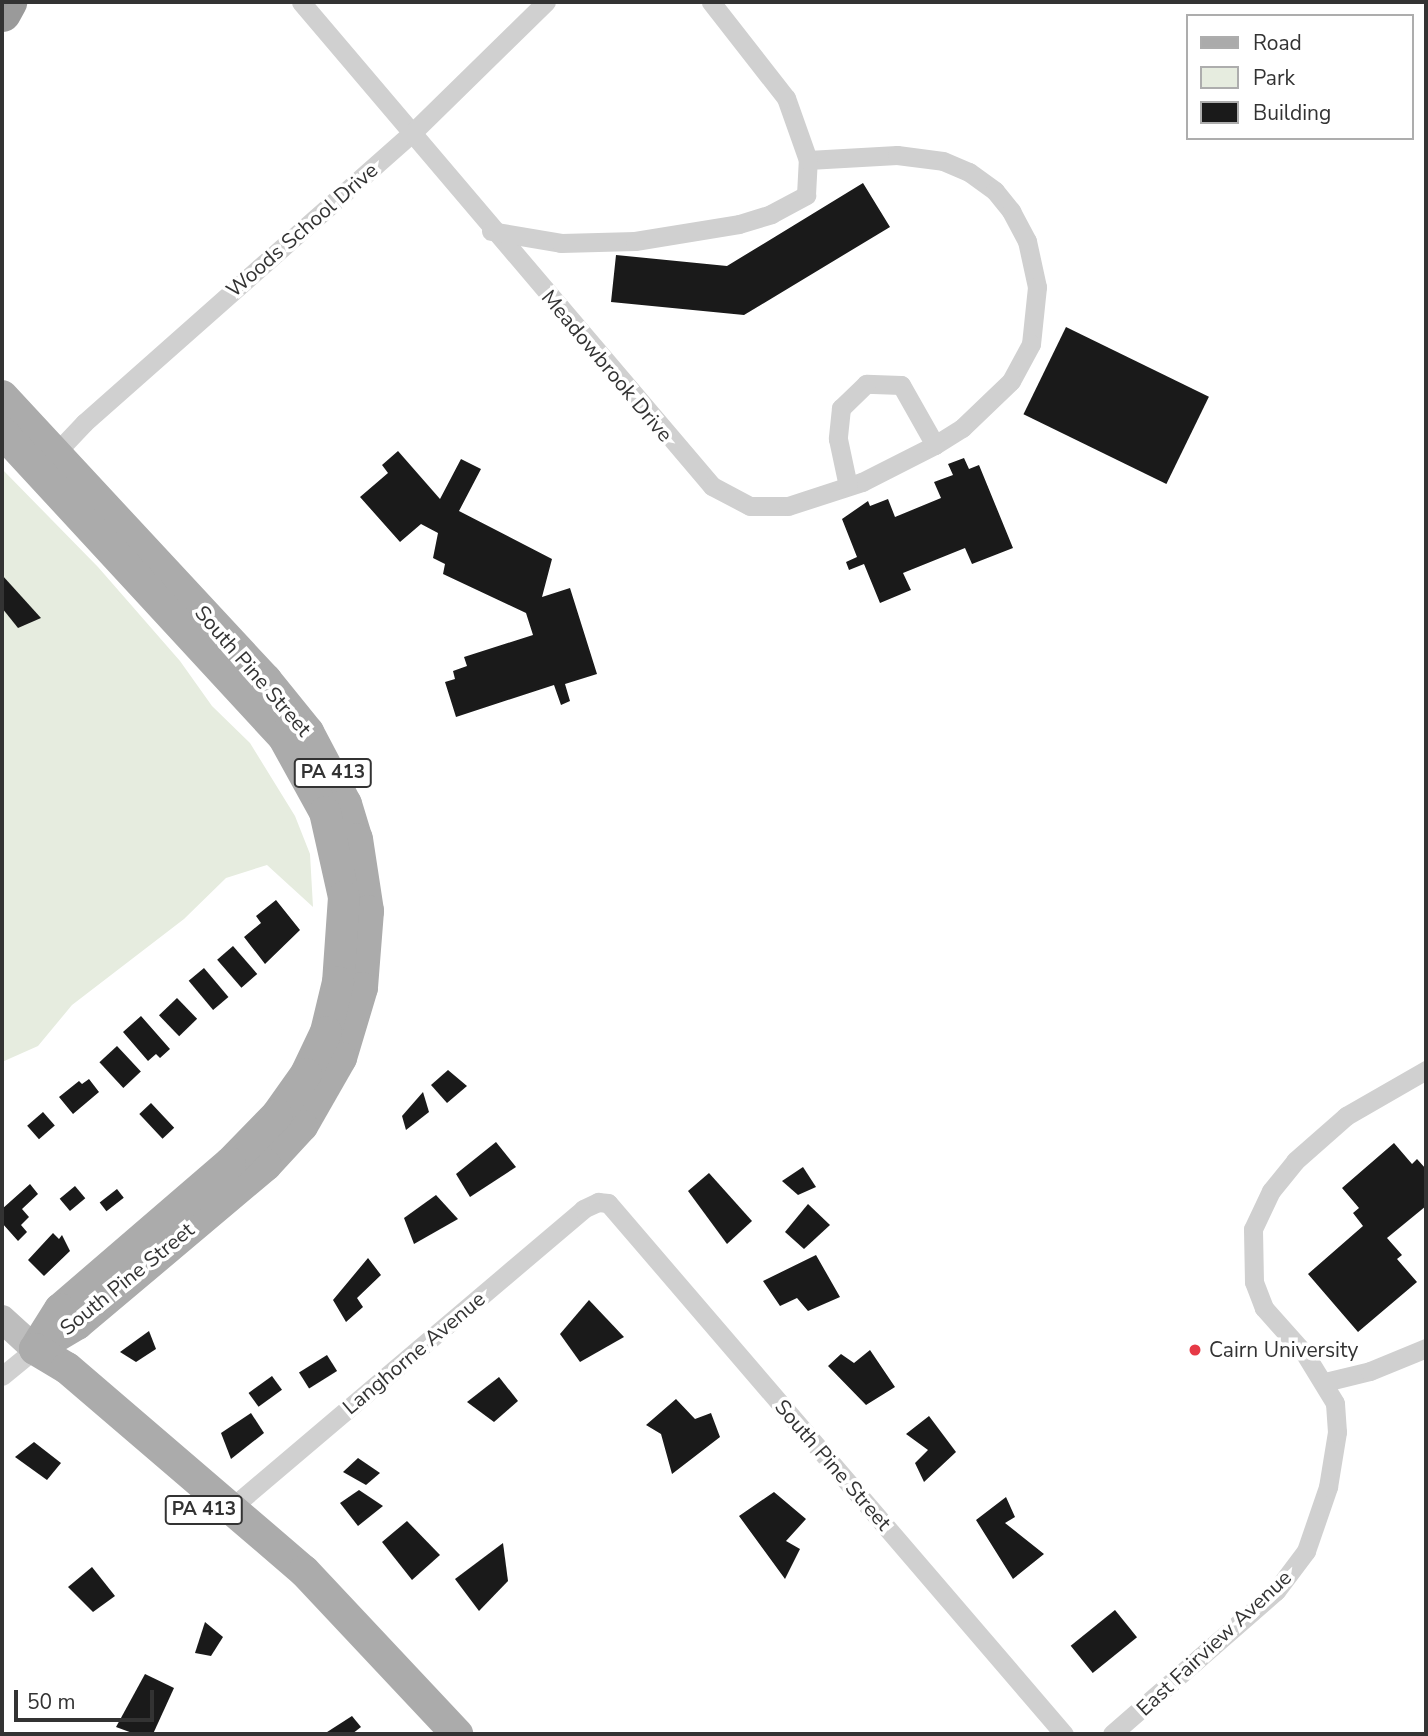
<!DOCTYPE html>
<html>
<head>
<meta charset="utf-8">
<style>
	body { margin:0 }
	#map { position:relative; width:1428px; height:1736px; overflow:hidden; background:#fff; font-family:"Nunito Sans",sans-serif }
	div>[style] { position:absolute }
	.green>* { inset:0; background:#e6ecdf }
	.building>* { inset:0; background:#1a1a1a; transform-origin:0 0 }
	.street>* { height:19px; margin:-9.5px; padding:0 9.5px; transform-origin:9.5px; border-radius:9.5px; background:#d0d0d0 }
	.secondary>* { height:28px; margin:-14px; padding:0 14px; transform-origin:14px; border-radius:14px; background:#bdbdbd }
	.primary>* { height:32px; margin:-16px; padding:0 16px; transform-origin:16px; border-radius:16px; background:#ababab }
	.highway>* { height:37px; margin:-18.5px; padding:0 18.5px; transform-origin:18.5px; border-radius:18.5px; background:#9a9a9a }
	.dots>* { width:19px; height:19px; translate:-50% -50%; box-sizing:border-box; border:4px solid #fff; border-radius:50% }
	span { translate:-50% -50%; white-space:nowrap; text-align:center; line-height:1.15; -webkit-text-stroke:7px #fff; paint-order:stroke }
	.shield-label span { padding:2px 5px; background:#fff; border:2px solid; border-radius:5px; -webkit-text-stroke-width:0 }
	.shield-label { font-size:19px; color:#333; font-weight:700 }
	.street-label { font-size:21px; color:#333 }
	.poi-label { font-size:21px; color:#333 }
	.left { translate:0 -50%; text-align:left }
	.frame { position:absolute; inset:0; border:4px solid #333; pointer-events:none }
	.legend { position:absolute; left:1186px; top:14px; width:228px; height:126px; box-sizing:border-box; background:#fff; border:2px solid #adadad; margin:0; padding:9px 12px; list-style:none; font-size:21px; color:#333 }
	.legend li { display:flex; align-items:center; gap:14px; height:35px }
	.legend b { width:35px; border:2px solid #adadad }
	.scale { position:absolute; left:14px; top:1690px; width:140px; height:32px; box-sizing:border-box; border:4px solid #333; border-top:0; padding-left:9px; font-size:21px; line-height:24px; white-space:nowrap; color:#333; -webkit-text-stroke:5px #fff; paint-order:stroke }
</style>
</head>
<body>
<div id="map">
	<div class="green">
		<div style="clip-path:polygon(2px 469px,98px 567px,180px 661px,212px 706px,250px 743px,295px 816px,310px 854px,313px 907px,267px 865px,226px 878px,184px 919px,72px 1005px,38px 1046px,2px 1062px)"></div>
	</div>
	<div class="building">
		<div style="clip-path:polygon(863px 183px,890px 227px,744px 315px,611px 302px,616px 255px,727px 266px)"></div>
		<div style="left:1066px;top:327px;width:159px;height:97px;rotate:26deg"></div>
		<div style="clip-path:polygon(398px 451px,440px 499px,461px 459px,481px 469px,459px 511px,552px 559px,542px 597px,570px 588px,597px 674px,565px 684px,570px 701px,561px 705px,554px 685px,456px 717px,445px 682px,455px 679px,453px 671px,467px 666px,464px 657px,533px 635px,526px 613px,443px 574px,445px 564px,433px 558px,438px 533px,421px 524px,400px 542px,360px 497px,388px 473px,382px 465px)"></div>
		<div style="clip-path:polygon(964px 458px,969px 469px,979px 465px,1013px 548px,972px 564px,965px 548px,903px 573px,911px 590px,880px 603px,864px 564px,849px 570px,846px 562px,857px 557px,842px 519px,868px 501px,870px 506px,888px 499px,895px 517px,941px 498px,934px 482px,953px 475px,948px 464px)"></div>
		<div style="clip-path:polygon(2px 575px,41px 618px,18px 628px,2px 608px)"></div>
		<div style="clip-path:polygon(276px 900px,300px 930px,265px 964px,244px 937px,261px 923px,256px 916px)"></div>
		<div style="left:233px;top:946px;width:37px;height:21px;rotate:49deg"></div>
		<div style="left:204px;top:968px;width:38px;height:20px;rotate:50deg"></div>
		<div style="left:177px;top:998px;width:29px;height:25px;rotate:46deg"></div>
		<div style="clip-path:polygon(141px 1016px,170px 1049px,160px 1058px,156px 1054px,148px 1061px,123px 1032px)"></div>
		<div style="left:117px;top:1046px;width:35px;height:24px;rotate:47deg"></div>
		<div style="clip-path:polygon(448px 1070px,467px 1086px,447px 1103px,431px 1085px)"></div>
		<div style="clip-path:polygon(89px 1079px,99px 1092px,73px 1114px,59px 1097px,79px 1081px,82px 1084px)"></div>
		<div style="clip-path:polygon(423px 1092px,429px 1112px,406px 1130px,402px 1116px)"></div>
		<div style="left:151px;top:1103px;width:34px;height:16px;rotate:47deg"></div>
		<div style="left:43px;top:1112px;width:18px;height:21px;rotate:49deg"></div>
		<div style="clip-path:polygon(496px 1142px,516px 1167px,470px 1197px,456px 1174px)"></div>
		<div style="clip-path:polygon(1394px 1143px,1412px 1164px,1417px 1159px,1426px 1169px,1426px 1206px,1387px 1238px,1402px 1255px,1397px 1259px,1417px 1282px,1358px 1332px,1308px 1274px,1363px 1226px,1353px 1213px,1359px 1208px,1342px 1188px)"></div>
		<div style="clip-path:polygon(803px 1167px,816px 1187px,798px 1195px,782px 1181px)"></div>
		<div style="clip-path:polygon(709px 1173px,752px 1221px,727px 1244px,688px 1191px)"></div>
		<div style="clip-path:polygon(30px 1184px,38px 1194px,22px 1209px,29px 1217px,21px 1225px,27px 1232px,18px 1241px,2px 1223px,2px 1209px)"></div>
		<div style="left:75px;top:1186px;width:16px;height:20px;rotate:50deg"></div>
		<div style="left:117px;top:1189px;width:11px;height:22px;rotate:52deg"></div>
		<div style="clip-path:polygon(436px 1195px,458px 1219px,414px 1244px,404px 1218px)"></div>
		<div style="clip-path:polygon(808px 1204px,830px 1225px,804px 1249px,785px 1232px)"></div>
		<div style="clip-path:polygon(53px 1233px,59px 1239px,62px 1235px,70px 1251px,44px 1276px,28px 1260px)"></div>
		<div style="clip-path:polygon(816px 1255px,840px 1297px,808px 1311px,797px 1298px,780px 1306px,763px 1281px)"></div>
		<div style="clip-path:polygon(368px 1258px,381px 1275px,357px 1298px,363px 1307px,346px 1322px,333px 1300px)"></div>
		<div style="clip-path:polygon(589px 1300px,624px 1337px,580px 1362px,560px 1334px)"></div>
		<div style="clip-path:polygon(149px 1331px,156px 1349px,136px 1362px,120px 1352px)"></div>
		<div style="clip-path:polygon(870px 1350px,895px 1387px,866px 1405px,828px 1366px,841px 1354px,854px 1363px)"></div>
		<div style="left:327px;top:1355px;width:19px;height:33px;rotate:58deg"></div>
		<div style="left:272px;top:1376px;width:17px;height:29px;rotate:54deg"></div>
		<div style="clip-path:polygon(499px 1377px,518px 1401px,494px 1422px,467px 1402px)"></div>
		<div style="clip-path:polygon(676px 1399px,695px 1419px,711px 1413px,720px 1437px,672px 1474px,661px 1434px,646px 1425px)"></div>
		<div style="clip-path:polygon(251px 1413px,264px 1433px,231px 1459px,221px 1433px)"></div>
		<div style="clip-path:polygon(929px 1416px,956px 1452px,924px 1482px,915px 1463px,928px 1450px,906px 1434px)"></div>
		<div style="clip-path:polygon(34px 1442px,61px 1463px,47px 1480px,15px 1457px)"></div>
		<div style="clip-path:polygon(358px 1458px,380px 1473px,366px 1485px,343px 1472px)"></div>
		<div style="clip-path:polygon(359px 1490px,383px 1506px,358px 1526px,340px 1503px)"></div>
		<div style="clip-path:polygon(774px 1492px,806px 1519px,786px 1541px,800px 1549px,785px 1579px,739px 1516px)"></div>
		<div style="clip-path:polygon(1006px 1497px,1015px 1517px,1005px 1523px,1044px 1554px,1013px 1579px,976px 1520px)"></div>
		<div style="clip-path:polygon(407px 1521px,440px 1555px,412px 1580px,382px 1542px)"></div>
		<div style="clip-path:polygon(503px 1543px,508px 1581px,479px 1611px,455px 1579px)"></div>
		<div style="clip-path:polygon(92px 1567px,115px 1596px,93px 1612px,68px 1587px)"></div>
		<div style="left:1115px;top:1610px;width:35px;height:57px;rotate:51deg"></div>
		<div style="clip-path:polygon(205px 1622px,223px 1637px,211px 1656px,195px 1653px)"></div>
		<div style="clip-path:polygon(145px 1674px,174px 1688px,153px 1734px,135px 1734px,116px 1727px)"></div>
		<div style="clip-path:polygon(352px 1716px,361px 1727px,352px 1734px,324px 1734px)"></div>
	</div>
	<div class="street">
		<div style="left:301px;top:2px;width:635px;rotate:49.66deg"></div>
		<div style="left:712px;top:486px;width:43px;rotate:27.8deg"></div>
		<div style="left:750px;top:506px;width:38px"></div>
		<div style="left:788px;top:506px;width:78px;rotate:-18deg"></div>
		<div style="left:862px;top:482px;width:82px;rotate:-26.9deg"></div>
		<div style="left:808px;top:160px;width:89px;rotate:-3.2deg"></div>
		<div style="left:897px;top:155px;width:46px;rotate:7.4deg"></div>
		<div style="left:943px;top:161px;width:28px;rotate:23deg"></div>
		<div style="left:969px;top:172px;width:32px;rotate:36deg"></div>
		<div style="left:995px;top:191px;width:26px;rotate:51deg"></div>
		<div style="left:1011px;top:211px;width:34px;rotate:62deg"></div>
		<div style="left:1027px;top:241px;width:47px;rotate:77.7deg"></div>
		<div style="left:1037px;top:287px;width:57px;rotate:96deg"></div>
		<div style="left:1031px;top:344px;width:42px;rotate:118.4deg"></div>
		<div style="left:1011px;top:381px;width:68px;rotate:136.2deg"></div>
		<div style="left:962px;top:428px;width:32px;rotate:148deg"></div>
		<div style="left:935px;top:445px;width:69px;rotate:-119.5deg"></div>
		<div style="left:901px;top:385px;width:35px;rotate:-178deg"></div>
		<div style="left:866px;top:384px;width:35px;rotate:136deg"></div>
		<div style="left:841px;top:408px;width:31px;rotate:96deg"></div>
		<div style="left:838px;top:439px;width:48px;rotate:78deg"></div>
		<div style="left:491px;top:231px;width:71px;rotate:9.7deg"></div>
		<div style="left:561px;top:243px;width:74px;rotate:-1.5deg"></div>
		<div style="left:635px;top:241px;width:105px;rotate:-9.3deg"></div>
		<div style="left:739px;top:224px;width:34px;rotate:-17deg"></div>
		<div style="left:771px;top:214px;width:40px;rotate:-28deg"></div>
		<div style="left:806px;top:195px;width:35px;rotate:-87deg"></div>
		<div style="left:808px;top:160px;width:66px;rotate:-109.5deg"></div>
		<div style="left:786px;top:98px;width:122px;rotate:-128deg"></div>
		<div style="left:50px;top:459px;width:50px;rotate:-46.6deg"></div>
		<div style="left:84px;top:423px;width:436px;rotate:-41.5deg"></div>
		<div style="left:411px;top:134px;width:189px;rotate:-44.4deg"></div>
		<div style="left:2px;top:1376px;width:43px;rotate:-39.3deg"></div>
		<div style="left:1325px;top:1382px;width:46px;rotate:-13.7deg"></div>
		<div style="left:1370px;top:1371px;width:61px;rotate:-22.3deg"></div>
		<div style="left:231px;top:1508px;width:462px;rotate:-40.3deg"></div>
		<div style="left:583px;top:1209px;width:17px;rotate:-25deg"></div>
		<div style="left:598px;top:1202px;width:10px;rotate:6deg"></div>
		<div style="left:608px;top:1203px;width:700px;rotate:49.35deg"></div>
		<div style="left:1112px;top:1734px;width:218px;rotate:-41.1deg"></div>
		<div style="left:1276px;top:1591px;width:50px;rotate:-53.1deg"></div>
		<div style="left:1306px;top:1551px;width:68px;rotate:-71deg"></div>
		<div style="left:1328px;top:1487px;width:56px;rotate:-80.7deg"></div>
		<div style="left:1337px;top:1432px;width:29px;rotate:-94deg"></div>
		<div style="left:1335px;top:1403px;width:57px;rotate:-121.5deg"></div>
		<div style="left:1305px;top:1354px;width:62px;rotate:-131.7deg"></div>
		<div style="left:1264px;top:1308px;width:28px;rotate:-111deg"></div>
		<div style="left:1254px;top:1282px;width:53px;rotate:-91.1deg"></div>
		<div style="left:1253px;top:1229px;width:42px;rotate:-64.7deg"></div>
		<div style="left:1271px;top:1191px;width:38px;rotate:-51deg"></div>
		<div style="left:1295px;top:1161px;width:68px;rotate:-41.4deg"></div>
		<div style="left:1346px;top:1116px;width:92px;rotate:-29.9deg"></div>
	</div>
	<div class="secondary">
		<div style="left:2px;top:1319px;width:45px;rotate:42.3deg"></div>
	</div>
	<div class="primary">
		<div style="left:2px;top:396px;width:388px;rotate:47.1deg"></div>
		<div style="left:266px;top:680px;width:67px;rotate:51.1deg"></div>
		<div style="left:308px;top:732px;width:81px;rotate:62.2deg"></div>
		<div style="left:346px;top:804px;width:37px;rotate:73deg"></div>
		<div style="left:357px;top:839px;width:73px;rotate:81.3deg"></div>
		<div style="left:368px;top:911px;width:77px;rotate:94.5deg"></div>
		<div style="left:362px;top:988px;width:73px;rotate:106.7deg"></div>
		<div style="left:341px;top:1058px;width:78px;rotate:119.8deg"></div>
		<div style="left:302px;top:1126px;width:53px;rotate:132.7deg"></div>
		<div style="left:266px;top:1165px;width:247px;rotate:139.9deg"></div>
		<div style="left:77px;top:1324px;width:49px;rotate:149.2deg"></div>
		<div style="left:2px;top:432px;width:414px;rotate:47.3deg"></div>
		<div style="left:283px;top:736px;width:87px;rotate:61.1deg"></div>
		<div style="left:325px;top:812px;width:87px;rotate:77.4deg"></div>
		<div style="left:344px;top:897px;width:85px;rotate:94deg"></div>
		<div style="left:338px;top:982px;width:51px;rotate:103.5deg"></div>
		<div style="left:326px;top:1032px;width:47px;rotate:115.5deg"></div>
		<div style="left:306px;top:1074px;width:50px;rotate:125.3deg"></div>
		<div style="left:277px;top:1115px;width:67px;rotate:134.4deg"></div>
		<div style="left:230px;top:1163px;width:224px;rotate:139.3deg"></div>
		<div style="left:60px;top:1309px;width:41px;rotate:122.2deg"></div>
		<div style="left:35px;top:1349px;width:37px;rotate:31deg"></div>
		<div style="left:67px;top:1368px;width:312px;rotate:40.6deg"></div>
		<div style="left:304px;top:1571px;width:224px;rotate:46.8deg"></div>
	</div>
	<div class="highway">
		<div style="left:2px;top:13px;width:13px;rotate:-61deg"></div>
	</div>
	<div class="dots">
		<div style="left:1195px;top:1350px;background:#e63946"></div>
	</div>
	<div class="shield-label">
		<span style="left:333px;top:773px">PA 413</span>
		<span style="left:204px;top:1510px">PA 413</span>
	</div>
	<div class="street-label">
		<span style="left:302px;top:230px;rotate:-41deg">Woods School Drive</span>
		<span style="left:607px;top:366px;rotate:50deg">Meadowbrook Drive</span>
		<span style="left:253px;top:671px;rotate:49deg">South Pine Street</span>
		<span style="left:127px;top:1279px;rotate:-39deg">South Pine Street</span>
		<span style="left:414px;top:1353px;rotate:-40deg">Langhorne Avenue</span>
		<span style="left:833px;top:1465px;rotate:49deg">South Pine Street</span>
		<span style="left:1214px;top:1643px;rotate:-43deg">East Fairview Avenue</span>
	</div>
	<div class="poi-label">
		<span class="left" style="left:1209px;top:1350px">Cairn University</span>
	</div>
	<div class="frame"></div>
	<ul class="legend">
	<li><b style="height:9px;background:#ababab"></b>Road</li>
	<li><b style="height:19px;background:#e6ecdf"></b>Park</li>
	<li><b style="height:19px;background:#1a1a1a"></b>Building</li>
	</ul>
	<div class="scale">50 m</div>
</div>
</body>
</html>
